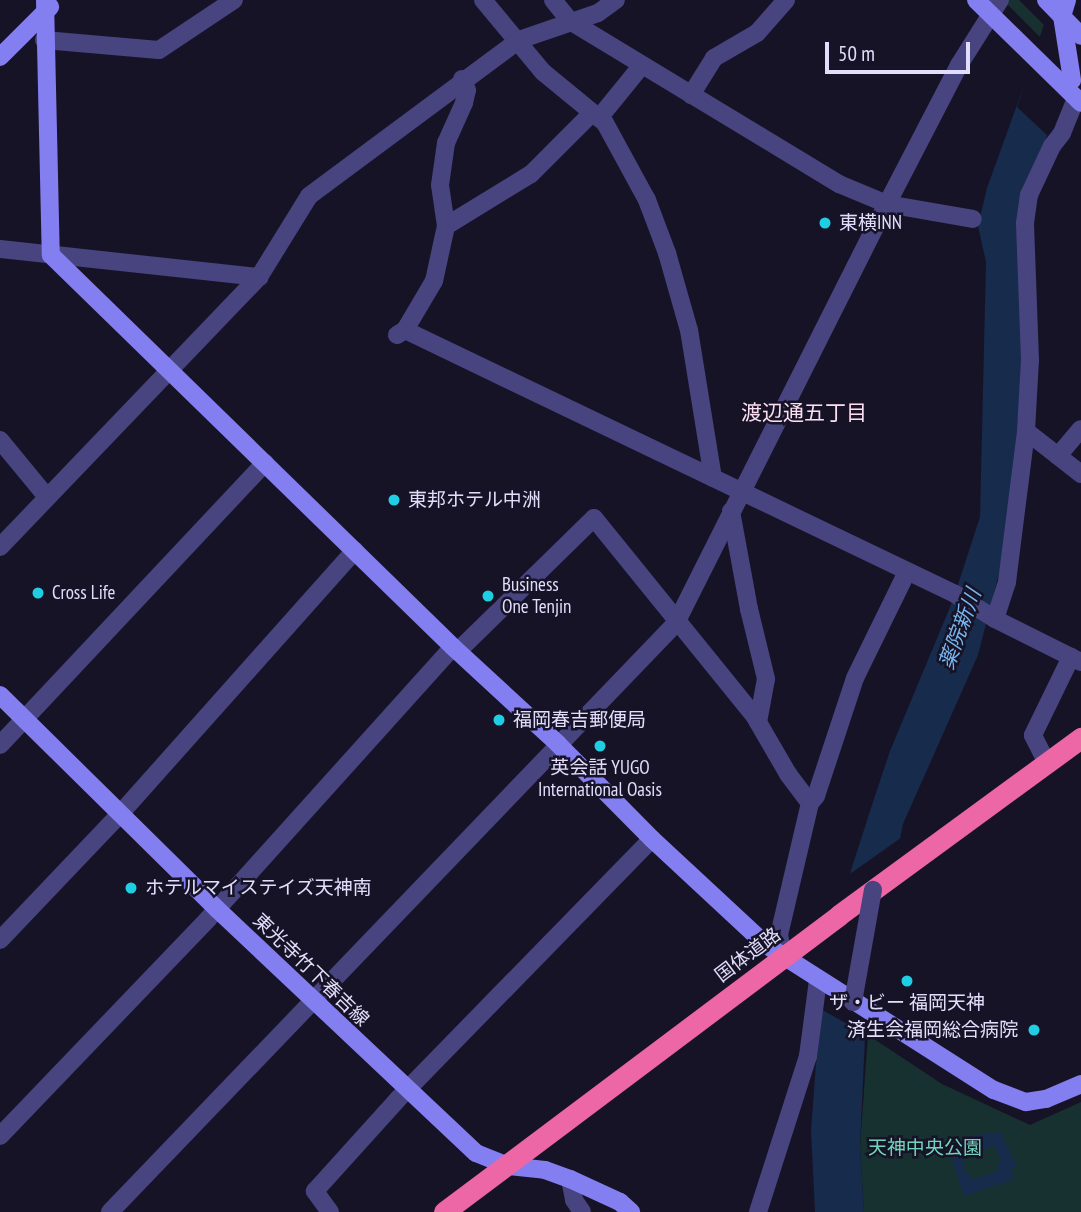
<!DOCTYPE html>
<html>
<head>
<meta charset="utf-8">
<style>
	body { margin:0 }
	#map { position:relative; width:1081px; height:1212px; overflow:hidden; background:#171327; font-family:"PT Sans Narrow","Noto Sans JP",sans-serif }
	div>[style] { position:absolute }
	.green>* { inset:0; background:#173030 }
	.water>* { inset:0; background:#172b4c }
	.pier>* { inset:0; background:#171327 }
	.street>* { height:18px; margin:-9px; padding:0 9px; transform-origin:9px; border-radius:9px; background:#474480 }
	.secondary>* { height:18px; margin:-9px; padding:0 9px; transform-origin:9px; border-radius:9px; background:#847ff0 }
	.highway>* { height:21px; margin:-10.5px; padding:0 10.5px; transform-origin:10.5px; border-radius:10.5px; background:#ed66a5 }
	.street-bridge>* { height:18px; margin:-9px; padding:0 9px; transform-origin:9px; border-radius:9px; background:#474480 }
	.secondary-bridge>* { height:18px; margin:-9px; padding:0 9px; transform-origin:9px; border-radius:9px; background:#847ff0 }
	.dots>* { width:19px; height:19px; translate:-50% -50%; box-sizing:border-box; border:4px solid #171327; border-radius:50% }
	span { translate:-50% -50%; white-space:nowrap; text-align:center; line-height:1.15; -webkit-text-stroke:5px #171327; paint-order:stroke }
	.poi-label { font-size:19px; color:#e1ddfb }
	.left { translate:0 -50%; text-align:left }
	.right { translate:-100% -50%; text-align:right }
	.street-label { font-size:19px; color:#e1ddfb }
	.park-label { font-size:19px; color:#71d3bc }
	.neighbourhood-label { font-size:21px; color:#fbdff0 }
	.water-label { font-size:21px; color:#77b6ef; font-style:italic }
	.scale { position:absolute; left:825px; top:42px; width:145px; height:32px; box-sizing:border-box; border:4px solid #e1ddfb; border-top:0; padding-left:9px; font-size:21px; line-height:24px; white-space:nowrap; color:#e1ddfb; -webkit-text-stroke:5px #171327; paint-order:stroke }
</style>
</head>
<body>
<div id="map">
	<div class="green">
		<div style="clip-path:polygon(1003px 0,1019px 0,1047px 28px,1040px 37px)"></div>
		<div style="clip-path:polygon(868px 1035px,942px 1084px,1030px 1125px,1081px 1102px,1081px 1212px,864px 1212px,860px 1146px)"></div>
	</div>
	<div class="water">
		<div style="clip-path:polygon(1055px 0,1081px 0,1081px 29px,1045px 142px,1022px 202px,1024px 367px,1010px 531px,978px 655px,903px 824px,860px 1034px,865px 1037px,860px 1146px,864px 1212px,815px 1212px,811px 1131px,820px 1010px,851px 870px,873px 802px,890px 751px,953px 600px,980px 517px,986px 262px,978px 226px,987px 188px)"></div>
		<div style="clip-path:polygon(evenodd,1000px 1132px,1017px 1166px,1011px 1168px,1014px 1179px,964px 1196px,949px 1149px,958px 1145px,957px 1140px,969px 1136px,1000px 1132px,995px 1146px,1001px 1162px,996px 1164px,999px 1170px,973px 1180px,971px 1174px,966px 1175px,962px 1156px,995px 1146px)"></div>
	</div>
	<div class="pier">
		<div style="clip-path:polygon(1052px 0,1081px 0,1081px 41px,1050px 138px,1017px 107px)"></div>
		<div style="clip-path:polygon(905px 835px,864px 1032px,865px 1034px,819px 1008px,820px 1003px,847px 876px)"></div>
	</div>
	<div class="street">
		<div style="left:483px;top:0;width:94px;rotate:50.2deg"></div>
		<div style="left:543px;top:72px;width:80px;rotate:39.4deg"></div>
		<div style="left:605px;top:123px;width:88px;rotate:61.4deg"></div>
		<div style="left:647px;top:200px;width:57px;rotate:69.3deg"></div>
		<div style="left:667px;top:253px;width:80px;rotate:74.1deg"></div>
		<div style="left:689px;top:330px;width:150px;rotate:80.8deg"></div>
		<div style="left:553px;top:0;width:27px;rotate:51deg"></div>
		<div style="left:570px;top:21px;width:315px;rotate:31.2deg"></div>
		<div style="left:839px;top:184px;width:52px;rotate:22.6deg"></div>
		<div style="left:887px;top:204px;width:87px;rotate:9.9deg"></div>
		<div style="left:44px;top:40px;width:115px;rotate:5deg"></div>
		<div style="left:159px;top:50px;width:90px;rotate:-33.7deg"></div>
		<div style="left:691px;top:95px;width:44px;rotate:-58.1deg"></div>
		<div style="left:714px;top:58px;width:50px;rotate:-30.2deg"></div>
		<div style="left:757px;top:33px;width:44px;rotate:-48.7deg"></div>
		<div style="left:599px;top:118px;width:68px;rotate:-50.9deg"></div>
		<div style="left:446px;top:226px;width:100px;rotate:-31.5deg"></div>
		<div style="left:531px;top:174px;width:86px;rotate:-45deg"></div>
		<div style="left:0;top:249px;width:261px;rotate:6.2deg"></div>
		<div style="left:405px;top:330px;width:610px;rotate:25.64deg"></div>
		<div style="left:955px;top:594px;width:47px;rotate:32deg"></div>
		<div style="left:995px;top:619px;width:96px;rotate:26.6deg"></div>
		<div style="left:397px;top:335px;width:9px;rotate:-32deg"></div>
		<div style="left:405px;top:330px;width:57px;rotate:-59.4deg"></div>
		<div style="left:434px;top:281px;width:56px;rotate:-77.7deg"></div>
		<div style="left:446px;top:226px;width:41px;rotate:-98.3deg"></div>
		<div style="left:440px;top:185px;width:42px;rotate:-81.9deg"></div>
		<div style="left:446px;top:143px;width:44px;rotate:-65.8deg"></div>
		<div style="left:464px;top:103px;width:13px;rotate:-77deg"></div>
		<div style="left:467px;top:90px;width:12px;rotate:-114deg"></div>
		<div style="left:1026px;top:431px;width:70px;rotate:38deg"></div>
		<div style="left:0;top:440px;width:74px;rotate:50.5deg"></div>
		<div style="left:1058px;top:456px;width:35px;rotate:-50deg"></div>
		<div style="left:731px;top:511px;width:100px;rotate:79.6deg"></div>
		<div style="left:749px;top:609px;width:72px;rotate:76.3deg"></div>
		<div style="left:766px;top:679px;width:44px;rotate:100.5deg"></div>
		<div style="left:0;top:547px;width:374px;rotate:-46.2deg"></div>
		<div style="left:259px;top:277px;width:95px;rotate:-58.3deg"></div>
		<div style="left:309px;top:196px;width:262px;rotate:-36.6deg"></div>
		<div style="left:519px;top:40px;width:83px;rotate:-18.9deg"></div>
		<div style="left:598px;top:13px;width:22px;rotate:-36deg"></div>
		<div style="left:995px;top:619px;width:39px;rotate:-72deg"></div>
		<div style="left:1007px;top:582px;width:152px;rotate:-82.8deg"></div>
		<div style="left:1026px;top:431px;width:71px;rotate:-86.8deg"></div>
		<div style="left:1030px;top:360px;width:137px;rotate:-92.1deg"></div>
		<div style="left:1025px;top:223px;width:28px;rotate:-82deg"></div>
		<div style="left:1029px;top:195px;width:54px;rotate:-64.9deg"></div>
		<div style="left:1052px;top:146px;width:16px;rotate:-52deg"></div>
		<div style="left:1062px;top:133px;width:38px;rotate:-68deg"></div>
		<div style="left:458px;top:651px;width:190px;rotate:-44.4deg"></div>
		<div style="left:594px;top:518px;width:256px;rotate:51deg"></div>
		<div style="left:755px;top:717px;width:66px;rotate:59.9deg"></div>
		<div style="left:788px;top:774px;width:36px;rotate:53deg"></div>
		<div style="left:0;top:745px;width:387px;rotate:-46.8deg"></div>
		<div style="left:1047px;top:763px;width:31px;rotate:-117deg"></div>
		<div style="left:1033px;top:735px;width:87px;rotate:-64deg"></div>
		<div style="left:0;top:940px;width:174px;rotate:-46.4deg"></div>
		<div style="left:120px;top:814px;width:353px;rotate:-48.3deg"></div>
		<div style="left:783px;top:957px;width:22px;rotate:-100deg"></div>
		<div style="left:779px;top:935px;width:136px;rotate:-76.8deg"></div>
		<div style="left:810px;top:803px;width:9px;rotate:-49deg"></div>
		<div style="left:816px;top:796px;width:124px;rotate:-71.7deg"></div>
		<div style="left:855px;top:678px;width:118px;rotate:-63.9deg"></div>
		<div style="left:0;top:1136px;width:301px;rotate:-46.2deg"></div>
		<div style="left:208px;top:919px;width:366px;rotate:-48deg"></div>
		<div style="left:570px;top:1179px;width:21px;rotate:79deg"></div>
		<div style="left:574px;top:1200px;width:14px;rotate:56deg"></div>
		<div style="left:110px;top:1212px;width:817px;rotate:-46.14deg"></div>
		<div style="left:676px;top:623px;width:469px;rotate:-63.3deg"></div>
		<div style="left:887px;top:204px;width:157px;rotate:-62.6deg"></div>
		<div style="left:959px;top:65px;width:77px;rotate:-57.8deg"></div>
		<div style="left:330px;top:1212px;width:26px;rotate:-126deg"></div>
		<div style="left:315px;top:1191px;width:124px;rotate:-47.9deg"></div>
		<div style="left:398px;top:1099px;width:363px;rotate:-45.7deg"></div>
		<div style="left:758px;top:1212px;width:164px;rotate:-72.2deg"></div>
		<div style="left:808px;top:1056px;width:77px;rotate:-82.5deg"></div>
	</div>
	<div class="secondary">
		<div style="left:45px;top:0;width:255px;rotate:88.7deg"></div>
		<div style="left:51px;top:255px;width:561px;rotate:44.28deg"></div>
		<div style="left:453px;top:647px;width:143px;rotate:42.7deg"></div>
		<div style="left:558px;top:744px;width:134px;rotate:45.3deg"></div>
		<div style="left:652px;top:839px;width:156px;rotate:42.9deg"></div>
		<div style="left:766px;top:945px;width:270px;rotate:32.5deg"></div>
		<div style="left:994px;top:1090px;width:34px;rotate:21deg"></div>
		<div style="left:1026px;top:1102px;width:20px;rotate:-9deg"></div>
		<div style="left:1046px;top:1099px;width:38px;rotate:-23deg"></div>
		<div style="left:976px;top:0;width:147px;rotate:44.4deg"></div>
		<div style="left:1046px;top:0;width:50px;rotate:45.8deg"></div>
		<div style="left:0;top:57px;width:71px;rotate:-45deg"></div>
		<div style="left:0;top:695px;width:305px;rotate:44.6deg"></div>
		<div style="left:217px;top:909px;width:356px;rotate:43.3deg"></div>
		<div style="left:476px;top:1153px;width:35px;rotate:22deg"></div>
		<div style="left:508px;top:1166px;width:37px;rotate:6deg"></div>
		<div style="left:545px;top:1170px;width:27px;rotate:20deg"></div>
		<div style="left:570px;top:1179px;width:55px;rotate:24.7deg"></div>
		<div style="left:620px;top:1202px;width:15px;rotate:42deg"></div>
	</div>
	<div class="highway">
		<div style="left:444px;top:1212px;width:494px;rotate:-36.9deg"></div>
		<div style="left:839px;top:915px;width:300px;rotate:-36.2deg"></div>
	</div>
	<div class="street-bridge">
		<div style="left:853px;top:1002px;width:114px;rotate:-79.9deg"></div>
	</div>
	<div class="secondary-bridge">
		<div style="left:1067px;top:0;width:17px;rotate:107deg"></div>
		<div style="left:1062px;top:16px;width:65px;rotate:81.1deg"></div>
	</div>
	<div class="dots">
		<div style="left:825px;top:223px;background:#20cee4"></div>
		<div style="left:394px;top:500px;background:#20cee4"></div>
		<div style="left:38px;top:593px;background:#20cee4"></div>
		<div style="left:488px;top:596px;background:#20cee4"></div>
		<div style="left:499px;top:720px;background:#20cee4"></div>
		<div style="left:600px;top:746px;background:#20cee4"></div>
		<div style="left:131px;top:888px;background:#20cee4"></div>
		<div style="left:907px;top:981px;background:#20cee4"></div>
		<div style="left:1034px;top:1030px;background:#20cee4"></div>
	</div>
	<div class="poi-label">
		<span class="left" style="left:839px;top:223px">東横INN</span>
		<span class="left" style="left:408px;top:500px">東邦ホテル中洲</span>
		<span class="left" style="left:502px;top:596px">Business<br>One Tenjin</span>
		<span class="left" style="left:52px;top:593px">Cross Life</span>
		<span class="left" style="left:513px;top:720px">福岡春吉郵便局</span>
		<span style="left:600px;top:779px">英会話 YUGO<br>International Oasis</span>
		<span class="left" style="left:145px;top:888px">ホテルマイステイズ天神南</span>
		<span style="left:907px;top:1003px">ザ・ビー 福岡天神</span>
		<span class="right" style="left:1018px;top:1030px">済生会福岡総合病院</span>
	</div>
	<div class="street-label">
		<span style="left:748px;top:955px;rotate:-37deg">国体道路</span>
		<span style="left:311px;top:970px;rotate:44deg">東光寺竹下春吉線</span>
	</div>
	<div class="park-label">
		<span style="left:925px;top:1148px">天神中央公園</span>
	</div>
	<div class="neighbourhood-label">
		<span style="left:804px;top:413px">渡辺通五丁目</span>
	</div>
	<div class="water-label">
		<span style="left:960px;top:629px;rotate:-70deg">薬院新川</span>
	</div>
	<div class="scale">50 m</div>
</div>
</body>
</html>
